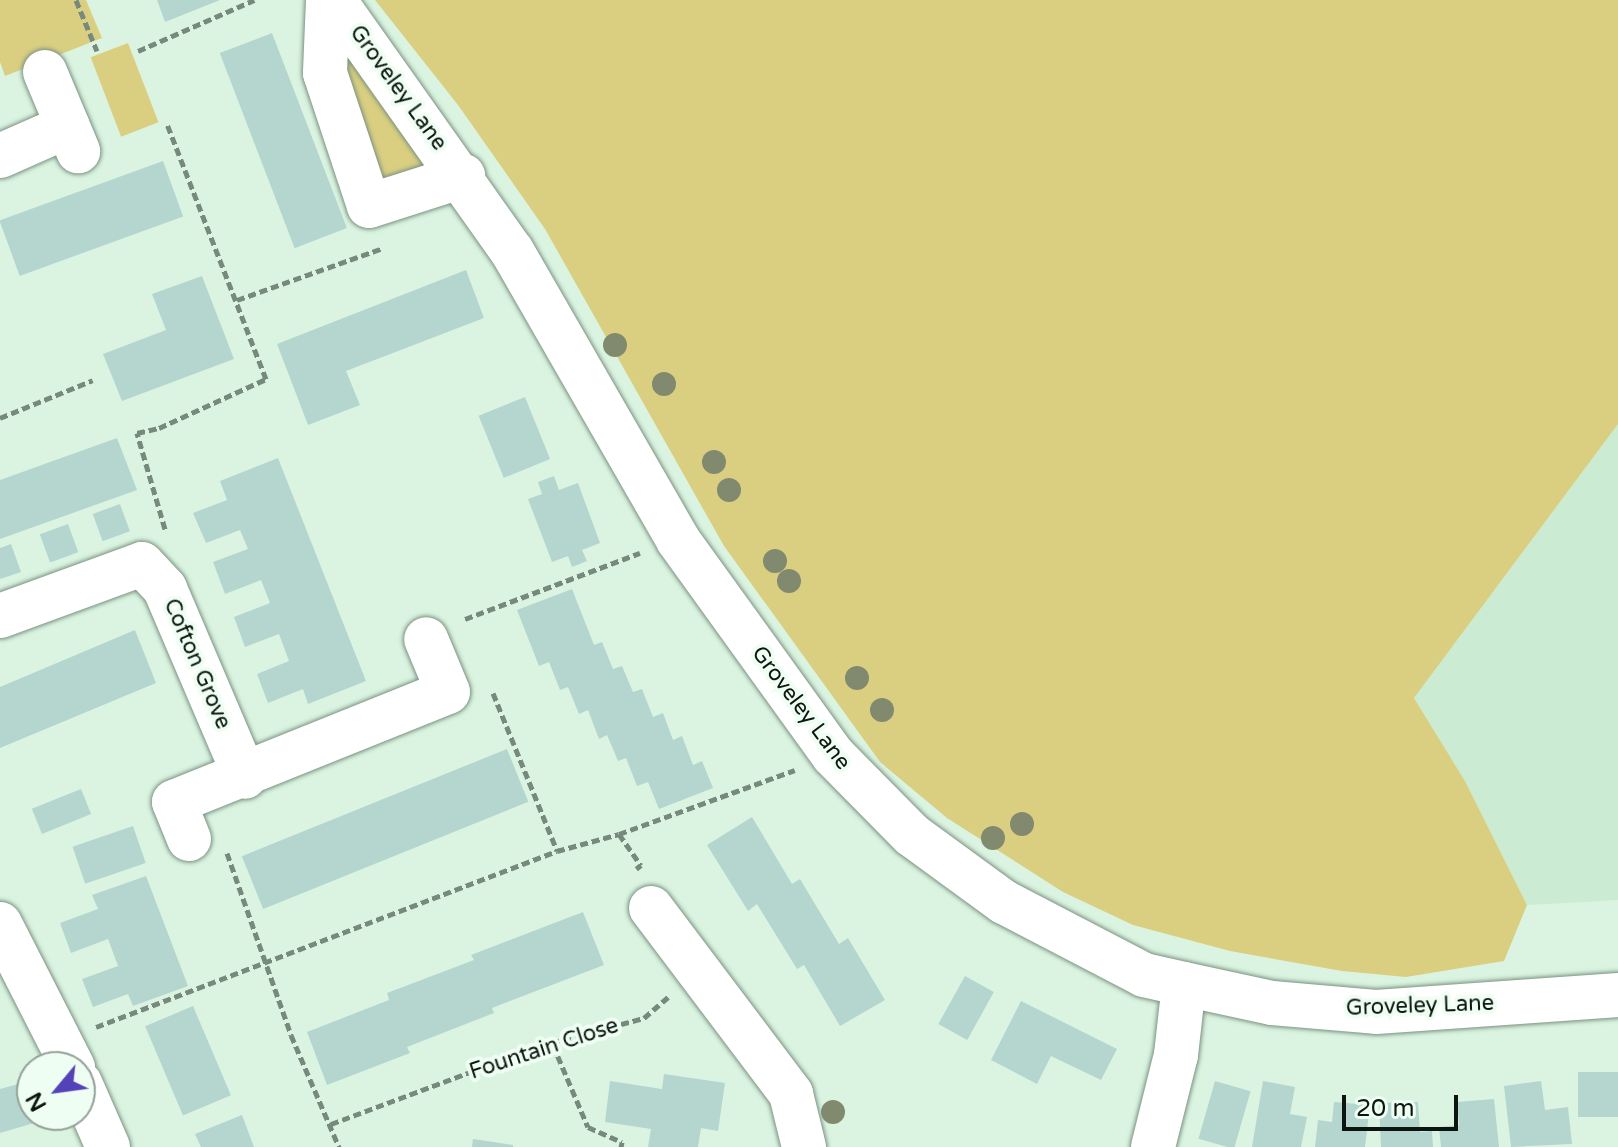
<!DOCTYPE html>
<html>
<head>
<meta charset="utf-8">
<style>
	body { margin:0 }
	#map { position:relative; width:1618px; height:1147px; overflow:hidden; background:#daf4e1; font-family:"Varela Round",sans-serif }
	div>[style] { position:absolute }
	.built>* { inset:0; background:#cbebd3 }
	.green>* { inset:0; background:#dacf81; transform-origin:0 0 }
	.building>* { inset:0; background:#b5d6cf; transform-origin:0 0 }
	.path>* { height:5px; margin-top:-2.5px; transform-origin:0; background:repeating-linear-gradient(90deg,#77897c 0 8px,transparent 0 12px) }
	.roads { filter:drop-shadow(0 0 2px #7b9281) drop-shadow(0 0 2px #7b9281) }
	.minor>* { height:44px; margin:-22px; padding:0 22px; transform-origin:22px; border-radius:22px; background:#fff }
	.major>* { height:44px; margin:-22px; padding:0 22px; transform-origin:22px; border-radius:22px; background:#fff }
	.trees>* { width:24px; height:24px; margin:-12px; border-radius:50%; background:#818a6e }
	span { translate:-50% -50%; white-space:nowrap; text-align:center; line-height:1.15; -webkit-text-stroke:8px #effef3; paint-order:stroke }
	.street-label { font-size:22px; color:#0c150f }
	.north { position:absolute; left:16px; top:1051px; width:80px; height:80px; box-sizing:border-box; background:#effef3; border:2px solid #94a198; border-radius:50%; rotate:241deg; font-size:22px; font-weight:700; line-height:32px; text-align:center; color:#0c150f }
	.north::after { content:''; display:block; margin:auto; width:28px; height:36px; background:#5442b9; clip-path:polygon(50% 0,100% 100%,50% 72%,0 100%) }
	.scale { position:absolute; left:1342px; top:1095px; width:116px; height:36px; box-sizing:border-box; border:4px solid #0c150f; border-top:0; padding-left:10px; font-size:24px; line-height:28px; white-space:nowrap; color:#0c150f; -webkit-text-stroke:6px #effef3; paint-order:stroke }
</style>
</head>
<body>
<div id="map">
	<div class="built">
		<div style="clip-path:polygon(1618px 424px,1618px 900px,1527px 905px,1465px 781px,1414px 698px)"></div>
	</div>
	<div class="green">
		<div style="clip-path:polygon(0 0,86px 0,102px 38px,5px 76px,0 62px)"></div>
		<div style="clip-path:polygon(375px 0,1618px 0,1618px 424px,1414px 698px,1465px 781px,1527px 905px,1504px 961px,1406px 977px,1342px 971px,1230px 951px,1133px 925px,1063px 892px,947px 818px,880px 762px,724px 546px,545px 229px,458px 105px)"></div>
		<div style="left:128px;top:43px;width:85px;height:40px;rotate:69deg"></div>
		<div style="clip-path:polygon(342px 48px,429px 169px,371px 191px)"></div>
	</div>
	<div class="building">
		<div style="clip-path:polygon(157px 0,220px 0,165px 22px)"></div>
		<div style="left:272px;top:33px;width:209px;height:56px;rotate:69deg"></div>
		<div style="left:163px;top:161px;width:59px;height:174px;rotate:70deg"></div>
		<div style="clip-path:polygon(466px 270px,484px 318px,346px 371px,360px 405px,308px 425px,277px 344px)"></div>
		<div style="clip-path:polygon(202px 276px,234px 359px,122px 401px,103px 354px,166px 330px,152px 294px)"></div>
		<div style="left:525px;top:397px;width:67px;height:50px;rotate:68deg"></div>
		<div style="clip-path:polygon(117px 438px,137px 490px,0 539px,0 480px)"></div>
		<div style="clip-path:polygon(278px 458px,366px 681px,308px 704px,303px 689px,268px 703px,257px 674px,289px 661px,279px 634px,245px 647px,234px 617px,270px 603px,261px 580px,225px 594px,213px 562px,248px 549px,240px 530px,206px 543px,193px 513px,227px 500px,220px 481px)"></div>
		<div style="clip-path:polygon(554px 476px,559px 490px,578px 483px,600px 543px,582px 550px,587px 561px,572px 567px,568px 556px,552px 562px,528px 499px,542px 494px,538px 482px)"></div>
		<div style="left:120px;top:504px;width:29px;height:29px;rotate:70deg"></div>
		<div style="left:68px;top:524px;width:30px;height:30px;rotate:70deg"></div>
		<div style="clip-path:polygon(11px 544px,21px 572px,0 579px,0 548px)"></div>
		<div style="clip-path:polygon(572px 589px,594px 645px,602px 642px,613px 669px,622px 666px,633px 692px,642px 689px,653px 717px,663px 713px,673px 740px,682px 736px,693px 765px,702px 761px,713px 788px,659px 809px,648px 782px,637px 786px,626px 758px,618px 761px,607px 735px,599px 739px,588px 710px,579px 714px,568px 687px,560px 690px,549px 662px,539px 666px,517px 610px)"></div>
		<div style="clip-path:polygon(135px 630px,156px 683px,0 748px,0 687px)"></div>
		<div style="left:507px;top:749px;width:57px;height:286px;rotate:68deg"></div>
		<div style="left:81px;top:789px;width:27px;height:53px;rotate:68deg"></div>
		<div style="clip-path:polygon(752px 817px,792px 884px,800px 879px,839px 944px,848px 938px,885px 1000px,840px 1026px,804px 965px,797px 969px,757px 904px,748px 911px,707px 845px)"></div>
		<div style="left:133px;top:826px;width:39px;height:64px;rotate:71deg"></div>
		<div style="clip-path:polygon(146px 876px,188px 986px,133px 1006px,128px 994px,93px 1007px,82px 979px,118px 966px,108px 939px,71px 953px,60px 923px,98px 909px,92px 895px)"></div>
		<div style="clip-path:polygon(583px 912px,604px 965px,492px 1008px,494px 1013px,407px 1047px,410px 1053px,327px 1085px,307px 1032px,389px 1000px,387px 993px,474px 960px,471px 955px)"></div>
		<div style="left:965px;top:976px;width:33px;height:55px;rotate:29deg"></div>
		<div style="clip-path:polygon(1021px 1001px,1117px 1049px,1101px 1080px,1051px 1056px,1037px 1084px,991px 1060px)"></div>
		<div style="left:193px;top:1006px;width:97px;height:52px;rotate:67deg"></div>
		<div style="left:1618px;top:1072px;width:45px;height:40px;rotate:90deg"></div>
		<div style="clip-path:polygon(664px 1074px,725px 1083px,718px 1131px,701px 1128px,698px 1147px,648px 1147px,651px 1129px,605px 1122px,610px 1081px,662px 1089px)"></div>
		<div style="clip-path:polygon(30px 1081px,32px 1115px,39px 1115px,41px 1121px,0 1133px,0 1089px)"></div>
		<div style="left:1215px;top:1081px;width:37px;height:60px;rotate:16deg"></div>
		<div style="clip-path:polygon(1263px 1081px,1295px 1087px,1290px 1114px,1307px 1117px,1301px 1147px,1252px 1147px)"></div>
		<div style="clip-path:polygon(1541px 1081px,1545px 1110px,1568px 1107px,1572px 1144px,1511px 1147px,1504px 1086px)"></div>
		<div style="clip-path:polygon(1494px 1099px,1499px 1147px,1441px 1147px,1439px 1127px,1459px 1125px,1457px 1102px)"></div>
		<div style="clip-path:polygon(1334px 1102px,1370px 1105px,1365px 1147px,1315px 1147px,1318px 1120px,1332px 1122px)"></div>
		<div style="clip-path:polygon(1418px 1102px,1420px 1132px,1432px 1131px,1433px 1147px,1381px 1147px,1379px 1103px)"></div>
		<div style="clip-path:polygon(242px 1115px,254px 1147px,201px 1147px,195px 1134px)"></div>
		<div style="clip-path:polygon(473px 1139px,513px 1145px,513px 1147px,472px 1147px)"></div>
	</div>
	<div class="path">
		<div style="left:76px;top:0;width:55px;rotate:67.6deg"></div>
		<div style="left:138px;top:51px;width:127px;rotate:-23.7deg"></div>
		<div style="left:237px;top:300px;width:155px;rotate:-19.6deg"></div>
		<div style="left:0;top:418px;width:100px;rotate:-22.2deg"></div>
		<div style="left:165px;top:529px;width:100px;rotate:-106.3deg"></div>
		<div style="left:137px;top:433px;width:23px;rotate:-13deg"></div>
		<div style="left:159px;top:428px;width:118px;rotate:-24.6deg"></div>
		<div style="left:266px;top:379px;width:274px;rotate:-111.2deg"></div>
		<div style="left:465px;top:619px;width:187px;rotate:-20.7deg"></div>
		<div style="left:493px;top:693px;width:170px;rotate:67.9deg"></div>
		<div style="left:557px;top:851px;width:64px;rotate:-15.3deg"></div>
		<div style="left:619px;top:834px;width:38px;rotate:55deg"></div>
		<div style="left:641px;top:865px;width:6px;rotate:141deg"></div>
		<div style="left:619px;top:834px;width:187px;rotate:-20deg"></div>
		<div style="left:227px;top:853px;width:193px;rotate:70.6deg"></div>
		<div style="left:291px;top:1035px;width:122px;rotate:66.8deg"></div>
		<div style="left:96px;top:1027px;width:493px;rotate:-20.9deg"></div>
		<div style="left:553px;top:1045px;width:89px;rotate:66.9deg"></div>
		<div style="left:588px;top:1127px;width:37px;rotate:24deg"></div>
		<div style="left:622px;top:1142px;width:5px;rotate:101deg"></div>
		<div style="left:331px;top:1124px;width:223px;rotate:-20.5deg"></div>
		<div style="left:540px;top:1046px;width:108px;rotate:-15.1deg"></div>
		<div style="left:644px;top:1018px;width:32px;rotate:-41deg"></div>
	</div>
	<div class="roads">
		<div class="minor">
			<div style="left:328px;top:0;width:73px;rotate:92.4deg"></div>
			<div style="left:325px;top:73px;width:140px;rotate:71.7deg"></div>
			<div style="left:369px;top:206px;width:99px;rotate:-17.7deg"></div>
			<div style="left:45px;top:72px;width:86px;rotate:67.3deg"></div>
			<div style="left:0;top:156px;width:74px;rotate:-23.8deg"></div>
			<div style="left:0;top:616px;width:151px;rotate:-20.1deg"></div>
			<div style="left:142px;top:564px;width:34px;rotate:47deg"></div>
			<div style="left:165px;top:589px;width:204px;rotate:66.9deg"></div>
			<div style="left:189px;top:839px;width:40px;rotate:-112deg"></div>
			<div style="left:174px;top:802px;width:295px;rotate:-21.9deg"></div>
			<div style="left:448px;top:692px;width:57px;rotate:-112.5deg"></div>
			<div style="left:651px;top:908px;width:233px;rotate:53deg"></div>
			<div style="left:791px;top:1094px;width:55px;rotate:76.2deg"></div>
			<div style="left:0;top:924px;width:161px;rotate:63deg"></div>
			<div style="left:80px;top:1083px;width:70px;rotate:66.4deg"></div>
			<div style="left:1153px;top:1147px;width:95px;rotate:-76deg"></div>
			<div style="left:1176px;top:1055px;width:71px;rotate:-83.6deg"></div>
		</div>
		<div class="major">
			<div style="left:334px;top:0;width:308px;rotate:54.7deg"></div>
			<div style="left:512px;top:251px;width:333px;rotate:60.1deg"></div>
			<div style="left:678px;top:540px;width:265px;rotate:54.2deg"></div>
			<div style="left:833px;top:755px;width:112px;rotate:45.4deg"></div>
			<div style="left:912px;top:835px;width:114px;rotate:36.1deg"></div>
			<div style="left:1004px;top:902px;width:158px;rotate:27.5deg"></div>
			<div style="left:1144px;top:975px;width:41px;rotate:12.7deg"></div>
			<div style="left:1184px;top:984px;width:90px;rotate:12.2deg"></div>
			<div style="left:1272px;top:1003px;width:104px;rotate:4.9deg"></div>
			<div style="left:1376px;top:1012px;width:243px;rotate:-4deg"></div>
		</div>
	</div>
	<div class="trees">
		<div style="left:615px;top:345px"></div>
		<div style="left:664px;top:384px"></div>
		<div style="left:714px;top:462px"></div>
		<div style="left:729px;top:490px"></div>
		<div style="left:775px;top:561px"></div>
		<div style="left:789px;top:581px"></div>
		<div style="left:857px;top:678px"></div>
		<div style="left:882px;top:710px"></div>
		<div style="left:1022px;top:824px"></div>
		<div style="left:993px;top:838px"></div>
		<div style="left:833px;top:1112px"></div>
	</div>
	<div class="street-label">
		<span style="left:398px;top:88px;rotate:54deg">Groveley Lane</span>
		<span style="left:197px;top:664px;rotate:67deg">Cofton Grove</span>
		<span style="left:801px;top:708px;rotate:53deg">Groveley Lane</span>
		<span style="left:1420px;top:1006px;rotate:-2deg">Groveley Lane</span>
		<span style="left:544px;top:1049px;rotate:-18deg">Fountain Close</span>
	</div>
	<div class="north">N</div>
	<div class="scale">20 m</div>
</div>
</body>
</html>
